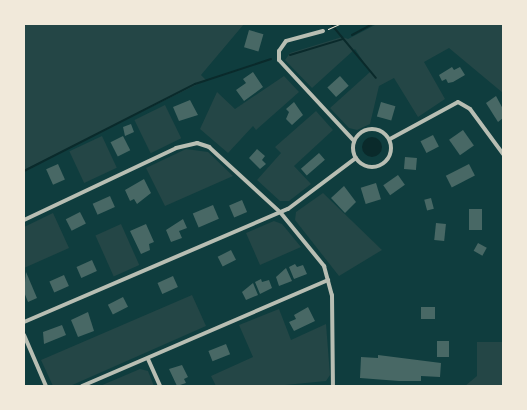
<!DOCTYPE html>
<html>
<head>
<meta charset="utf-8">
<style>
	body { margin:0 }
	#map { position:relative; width:527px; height:410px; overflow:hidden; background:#0f3d3e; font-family:"Titillium Web",sans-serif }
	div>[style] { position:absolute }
	.green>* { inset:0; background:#244646; transform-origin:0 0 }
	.water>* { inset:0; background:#0a2a2b }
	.round { border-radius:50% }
	.stream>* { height:2px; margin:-1px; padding:0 1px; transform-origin:1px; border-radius:1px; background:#0a2a2b }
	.building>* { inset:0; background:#486865; transform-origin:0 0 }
	.path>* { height:1px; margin:-0.5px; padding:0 0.5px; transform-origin:0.5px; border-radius:0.5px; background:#f1e9da }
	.minor>* { height:4px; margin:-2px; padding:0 2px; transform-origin:2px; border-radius:2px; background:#b8beb3 }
	.minor>.ring { margin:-2px; padding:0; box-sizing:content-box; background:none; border:4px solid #b8beb3; border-radius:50% }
	span { translate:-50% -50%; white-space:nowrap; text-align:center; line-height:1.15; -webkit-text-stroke:5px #f1e9da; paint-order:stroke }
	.frame { position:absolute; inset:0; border:25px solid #f1e9da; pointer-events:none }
</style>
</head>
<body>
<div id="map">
	<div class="green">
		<div style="clip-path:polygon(24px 24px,244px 24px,201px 75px,206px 80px,24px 170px)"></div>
		<div style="clip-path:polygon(377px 24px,503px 24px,503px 93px,449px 48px,424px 62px,445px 99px,418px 117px,394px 78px,379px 86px,370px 124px,357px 130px,349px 128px,330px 108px,370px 72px,355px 49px,312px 88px,285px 60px,290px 53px,342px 37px,348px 39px)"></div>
		<div style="clip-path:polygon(284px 76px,299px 92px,256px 130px,253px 126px,228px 153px,200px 129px,217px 92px,235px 109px)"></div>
		<div style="left:165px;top:105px;width:37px;height:34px;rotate:64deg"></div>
		<div style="clip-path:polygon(316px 111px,333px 130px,294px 166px,311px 184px,289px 201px,280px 201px,257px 180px,281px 153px,275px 147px)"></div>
		<div style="left:102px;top:136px;width:35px;height:36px;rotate:65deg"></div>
		<div style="clip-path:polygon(186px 149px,208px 152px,233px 176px,165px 206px,146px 168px)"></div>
		<div style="clip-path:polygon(323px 193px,382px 250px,339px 276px,295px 220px,296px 212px)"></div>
		<div style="clip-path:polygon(53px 213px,69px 248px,24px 268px,24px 227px)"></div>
		<div style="clip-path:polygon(274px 221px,282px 224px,301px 247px,260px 265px,246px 233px)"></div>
		<div style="left:121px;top:224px;width:45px;height:28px;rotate:66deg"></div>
		<div style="clip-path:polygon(192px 295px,206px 326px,70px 386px,53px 386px,41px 360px)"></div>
		<div style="clip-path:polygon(279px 309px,291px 340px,326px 324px,330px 375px,326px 381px,275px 386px,216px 386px,211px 376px,253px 357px,239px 325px)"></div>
		<div style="clip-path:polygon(477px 342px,503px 342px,503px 386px,465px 386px,477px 376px)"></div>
		<div style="clip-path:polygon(140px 369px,148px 371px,154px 386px,100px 386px)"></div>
	</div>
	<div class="water">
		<div class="round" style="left:362px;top:137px;width:20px;height:20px"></div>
	</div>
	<div class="stream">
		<div style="left:331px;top:24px;width:70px;rotate:50.2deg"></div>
		<div style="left:24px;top:25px;width:1px;rotate:-45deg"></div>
		<div style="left:352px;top:35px;width:24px;rotate:-28deg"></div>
		<div style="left:290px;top:55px;width:55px;rotate:-16.8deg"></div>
		<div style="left:24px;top:171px;width:192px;rotate:-27deg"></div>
		<div style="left:195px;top:84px;width:80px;rotate:-18.2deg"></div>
	</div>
	<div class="building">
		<div style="left:249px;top:30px;width:15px;height:18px;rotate:16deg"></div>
		<div style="clip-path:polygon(452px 67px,454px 70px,460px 67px,465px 75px,453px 82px,448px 83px,446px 79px,442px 81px,439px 75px)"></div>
		<div style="clip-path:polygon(253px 72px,263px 87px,244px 101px,236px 90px,246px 83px,243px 79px)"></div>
		<div style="left:340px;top:76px;width:13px;height:17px;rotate:48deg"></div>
		<div style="clip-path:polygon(496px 96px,503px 109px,503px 118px,498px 122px,486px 103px)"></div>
		<div style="clip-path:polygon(190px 100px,198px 115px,179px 121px,173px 107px)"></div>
		<div style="clip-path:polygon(294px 102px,303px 115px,292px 125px,286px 119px,289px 112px,286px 109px)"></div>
		<div style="left:381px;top:102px;width:15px;height:15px;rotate:16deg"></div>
		<div style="clip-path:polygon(131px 124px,134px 132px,125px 136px,123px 127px)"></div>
		<div style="left:463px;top:130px;width:19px;height:17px;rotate:55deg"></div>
		<div style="left:433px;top:135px;width:13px;height:14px;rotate:63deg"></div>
		<div style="left:123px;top:136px;width:16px;height:14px;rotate:63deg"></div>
		<div style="clip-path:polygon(257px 149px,265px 156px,262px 160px,266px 164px,260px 169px,249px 158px)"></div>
		<div style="left:319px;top:153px;width:9px;height:24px;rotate:49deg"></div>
		<div style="left:405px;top:157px;width:12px;height:12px;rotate:5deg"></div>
		<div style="left:58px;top:164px;width:17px;height:13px;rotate:66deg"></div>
		<div style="left:469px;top:164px;width:13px;height:26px;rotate:63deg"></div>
		<div style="left:398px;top:175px;width:12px;height:18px;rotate:55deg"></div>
		<div style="clip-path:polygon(144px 179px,151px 193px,137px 204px,134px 199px,130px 201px,125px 190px)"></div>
		<div style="left:376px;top:183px;width:17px;height:16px;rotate:73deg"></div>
		<div style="clip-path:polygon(344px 186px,356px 202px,345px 213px,331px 198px)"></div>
		<div style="left:110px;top:196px;width:12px;height:19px;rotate:66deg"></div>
		<div style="left:431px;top:198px;width:11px;height:7px;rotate:75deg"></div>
		<div style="left:242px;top:200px;width:13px;height:14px;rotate:67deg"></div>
		<div style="left:213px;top:205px;width:15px;height:22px;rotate:67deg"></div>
		<div style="left:482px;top:209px;width:21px;height:13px;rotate:90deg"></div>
		<div style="left:80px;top:212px;width:13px;height:16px;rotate:63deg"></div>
		<div style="clip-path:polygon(183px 219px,187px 228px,179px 231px,182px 238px,171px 242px,166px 230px)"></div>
		<div style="left:436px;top:223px;width:10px;height:17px;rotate:6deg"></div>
		<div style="clip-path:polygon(146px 224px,154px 242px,149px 244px,150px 250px,141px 254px,130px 231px)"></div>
		<div style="left:478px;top:243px;width:10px;height:9px;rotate:29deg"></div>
		<div style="left:231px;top:250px;width:11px;height:15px;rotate:63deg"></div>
		<div style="left:92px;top:260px;width:12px;height:17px;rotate:66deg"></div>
		<div style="clip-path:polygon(295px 264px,297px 267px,303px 265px,307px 274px,294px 279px,289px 267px)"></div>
		<div style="clip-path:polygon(286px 268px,292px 281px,279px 286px,276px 277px)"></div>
		<div style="clip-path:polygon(26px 272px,37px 298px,28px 302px,24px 292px)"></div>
		<div style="left:64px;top:275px;width:12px;height:16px;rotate:66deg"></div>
		<div style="left:173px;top:276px;width:12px;height:17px;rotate:66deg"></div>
		<div style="clip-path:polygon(261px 279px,262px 282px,269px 280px,272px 288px,260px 294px,255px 282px)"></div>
		<div style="clip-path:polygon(253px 283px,258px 295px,246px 300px,242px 292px)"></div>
		<div style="left:123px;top:297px;width:11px;height:17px;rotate:63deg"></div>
		<div style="clip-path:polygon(308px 307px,315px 321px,294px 331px,289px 322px,296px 319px,294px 315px)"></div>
		<div style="left:421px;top:307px;width:14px;height:12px"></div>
		<div style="clip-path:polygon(88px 312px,94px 331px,78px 337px,71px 320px)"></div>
		<div style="clip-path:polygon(62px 325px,66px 335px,44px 344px,43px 332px)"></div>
		<div style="left:437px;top:341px;width:12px;height:16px"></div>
		<div style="left:226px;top:344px;width:11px;height:19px;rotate:68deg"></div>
		<div style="clip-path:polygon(378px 355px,441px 363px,440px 377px,421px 376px,421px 381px,399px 381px,360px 378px,361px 357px,378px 358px)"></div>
		<div style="clip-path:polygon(182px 365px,188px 377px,184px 379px,186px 383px,177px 386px,169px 369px)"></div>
	</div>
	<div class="path">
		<div style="left:328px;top:29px;width:12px;rotate:-24deg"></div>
	</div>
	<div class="minor">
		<div style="left:323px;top:31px;width:38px;rotate:165deg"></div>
		<div style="left:286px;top:41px;width:12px;rotate:125deg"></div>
		<div style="left:279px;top:51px;width:9px;rotate:90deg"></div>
		<div style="left:279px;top:60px;width:110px;rotate:47.2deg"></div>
		<div class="ring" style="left:353px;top:129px;width:34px;height:34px"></div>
		<div style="left:390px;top:139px;width:77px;rotate:-28.6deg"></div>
		<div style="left:458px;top:102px;width:14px;rotate:30deg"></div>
		<div style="left:470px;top:109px;width:56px;rotate:53.7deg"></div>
		<div style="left:24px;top:220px;width:168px;rotate:-25.3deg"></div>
		<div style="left:176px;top:148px;width:22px;rotate:-13deg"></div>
		<div style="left:197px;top:143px;width:13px;rotate:18deg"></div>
		<div style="left:209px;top:147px;width:96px;rotate:42.5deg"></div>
		<div style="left:280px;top:212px;width:70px;rotate:50.8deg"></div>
		<div style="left:324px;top:266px;width:30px;rotate:75deg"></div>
		<div style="left:332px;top:295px;width:91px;rotate:89.4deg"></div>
		<div style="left:24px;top:322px;width:287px;rotate:-23.2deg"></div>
		<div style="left:288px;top:209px;width:85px;rotate:-36.9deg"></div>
		<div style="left:24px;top:335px;width:56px;rotate:66.7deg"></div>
		<div style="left:148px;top:359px;width:30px;rotate:66deg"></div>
		<div style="left:82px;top:386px;width:268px;rotate:-23.3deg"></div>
	</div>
	<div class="frame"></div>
</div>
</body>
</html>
